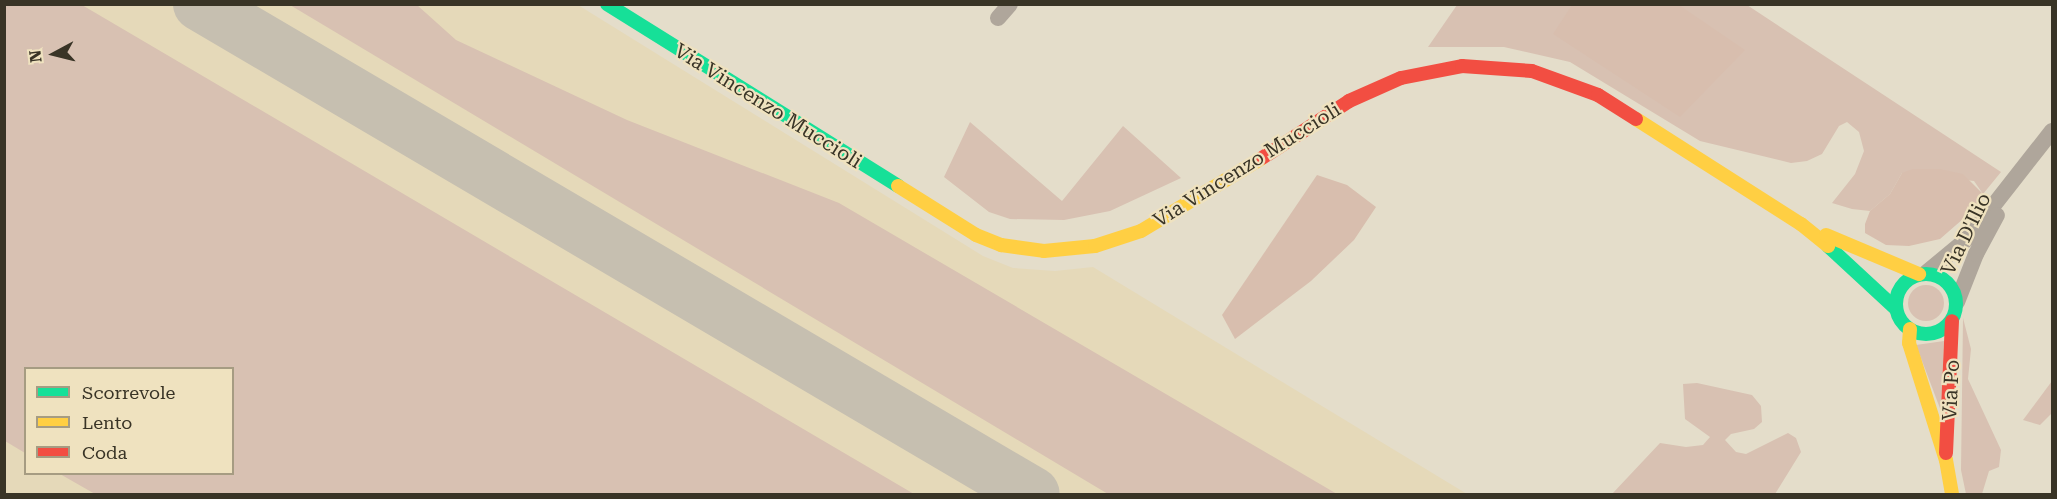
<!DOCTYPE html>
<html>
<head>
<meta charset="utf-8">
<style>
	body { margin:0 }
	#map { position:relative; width:2057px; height:499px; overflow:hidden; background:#e4ddca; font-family:"Roboto Serif",serif }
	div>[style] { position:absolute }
	.built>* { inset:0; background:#e5d9b9 }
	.green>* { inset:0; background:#d8c1b2 }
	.round { border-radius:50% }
	.forest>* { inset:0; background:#d8beae }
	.taxiway>* { height:54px; margin:-27px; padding:0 27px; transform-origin:27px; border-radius:27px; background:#c6bfb0 }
	.street>* { height:16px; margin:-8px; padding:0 8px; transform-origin:8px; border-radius:8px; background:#afa69b }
	.fast>* { height:14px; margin:-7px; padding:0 7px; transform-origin:7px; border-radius:7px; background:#16e098 }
	.fast>.ring { margin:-7px; padding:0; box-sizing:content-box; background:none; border:14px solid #16e098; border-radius:50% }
	.slow>* { height:14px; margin:-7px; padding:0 7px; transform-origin:7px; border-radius:7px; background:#ffcf43 }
	.jam>* { height:14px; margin:-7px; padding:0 7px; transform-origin:7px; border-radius:7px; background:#f24e42 }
	span { translate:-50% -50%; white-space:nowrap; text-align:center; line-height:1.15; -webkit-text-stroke:4.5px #efe2bf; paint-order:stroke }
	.street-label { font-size:20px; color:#393426 }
	.frame { position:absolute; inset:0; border:6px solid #393426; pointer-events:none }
	.legend { position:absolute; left:24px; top:367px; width:210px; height:108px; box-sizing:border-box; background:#efe2bf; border:2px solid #a69c82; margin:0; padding:8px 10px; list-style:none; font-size:18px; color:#393426 }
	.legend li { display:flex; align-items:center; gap:12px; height:30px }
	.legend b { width:30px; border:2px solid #a69c82 }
	.north { position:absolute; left:24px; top:24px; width:60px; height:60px; -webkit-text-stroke:4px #efe2bf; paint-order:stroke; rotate:263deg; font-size:16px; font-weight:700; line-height:24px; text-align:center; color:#393426 }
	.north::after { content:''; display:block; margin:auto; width:21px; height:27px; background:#393426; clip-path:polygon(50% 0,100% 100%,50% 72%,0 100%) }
</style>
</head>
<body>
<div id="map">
	<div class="built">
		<div style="clip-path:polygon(evenodd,4px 5px,578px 5px,983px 256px,1013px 268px,1055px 271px,1093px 267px,1467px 494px,5px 494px,4px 5px,26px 368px,232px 368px,232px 474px,26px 474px,26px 368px)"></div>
	</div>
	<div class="green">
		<div style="clip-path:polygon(5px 4px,82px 5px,914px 494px,95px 494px,60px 474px,232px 474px,232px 368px,26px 368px,25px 453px,5px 441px)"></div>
		<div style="clip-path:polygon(290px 5px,417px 5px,456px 40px,627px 120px,839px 203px,1337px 494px,1108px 494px)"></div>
		<div style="clip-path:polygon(1457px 5px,1747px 5px,2001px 172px,1983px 194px,1974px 181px,1902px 173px,1890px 194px,1870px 211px,1852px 209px,1832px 203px,1855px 174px,1864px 151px,1859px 132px,1847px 122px,1839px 126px,1822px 154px,1807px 161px,1791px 163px,1700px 141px,1570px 62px,1504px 47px,1428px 47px)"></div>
		<div style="clip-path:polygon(970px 122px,1062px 201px,1123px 126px,1181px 178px,1110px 211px,1064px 220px,1010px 219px,989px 212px,944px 177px)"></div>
		<div class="round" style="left:1908px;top:285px;width:36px;height:36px"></div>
		<div style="clip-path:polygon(1963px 318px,1971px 349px,1968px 379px,2001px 450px,1999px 467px,1989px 471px,1982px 494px,1966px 494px,1961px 470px)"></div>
		<div style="clip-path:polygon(1944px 341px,1941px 411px,1916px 345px)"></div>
		<div style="clip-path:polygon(2052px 381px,2052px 413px,2040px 425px,2023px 420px)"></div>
		<div style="clip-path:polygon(1697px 383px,1752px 395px,1761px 406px,1762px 422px,1754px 429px,1731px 434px,1725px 440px,1736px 452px,1746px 454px,1788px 433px,1796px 438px,1801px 452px,1775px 494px,1612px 494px,1660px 443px,1686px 447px,1703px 445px,1710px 437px,1685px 419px,1683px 384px)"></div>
	</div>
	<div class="forest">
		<div style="clip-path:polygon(1572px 5px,1679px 5px,1745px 50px,1680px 117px,1553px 34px)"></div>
		<div style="clip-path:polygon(1913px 169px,1940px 169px,1963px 174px,1983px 194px,1979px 205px,1940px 239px,1909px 246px,1886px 245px,1865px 233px,1865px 224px,1870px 211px,1890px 194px,1902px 173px)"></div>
		<div style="clip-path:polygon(1317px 175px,1347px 185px,1376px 207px,1354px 240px,1311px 281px,1235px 339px,1222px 315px)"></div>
	</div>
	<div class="taxiway">
		<div style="left:200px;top:4px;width:966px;rotate:30.47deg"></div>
	</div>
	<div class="street">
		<div style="left:998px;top:18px;width:18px;rotate:-49deg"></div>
		<div style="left:1926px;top:273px;width:55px;rotate:-39.8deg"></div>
		<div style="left:1968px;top:238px;width:136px;rotate:-51.9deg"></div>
		<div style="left:1957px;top:302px;width:52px;rotate:-68.4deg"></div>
		<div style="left:1976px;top:254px;width:44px;rotate:-61.7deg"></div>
	</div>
	<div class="fast">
		<div style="left:607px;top:4px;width:343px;rotate:32deg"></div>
		<div style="left:1828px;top:246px;width:93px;rotate:42.8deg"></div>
		<div class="ring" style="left:1896px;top:274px;width:46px;height:46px"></div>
	</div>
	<div class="slow">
		<div style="left:1636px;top:119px;width:196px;rotate:32.5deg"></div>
		<div style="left:1801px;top:224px;width:35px;rotate:39deg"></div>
		<div style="left:898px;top:186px;width:92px;rotate:32.1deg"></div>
		<div style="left:976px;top:235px;width:27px;rotate:22deg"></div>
		<div style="left:1001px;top:245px;width:43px;rotate:7.9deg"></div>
		<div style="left:1044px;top:251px;width:51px;rotate:-5.6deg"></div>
		<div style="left:1095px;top:246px;width:48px;rotate:-18.1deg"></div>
		<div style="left:1141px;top:231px;width:141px;rotate:-31.1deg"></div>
		<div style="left:1826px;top:235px;width:101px;rotate:22.8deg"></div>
		<div style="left:1910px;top:329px;width:14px;rotate:94deg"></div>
		<div style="left:1909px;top:343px;width:123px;rotate:72.5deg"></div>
		<div style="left:1946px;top:460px;width:35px;rotate:80deg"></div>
	</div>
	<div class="jam">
		<div style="left:1262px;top:158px;width:104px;rotate:-33.2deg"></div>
		<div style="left:1349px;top:101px;width:57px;rotate:-23.9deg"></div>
		<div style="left:1401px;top:78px;width:62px;rotate:-11.1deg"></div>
		<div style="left:1462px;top:66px;width:70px;rotate:4.1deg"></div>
		<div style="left:1532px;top:71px;width:70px;rotate:20deg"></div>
		<div style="left:1598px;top:95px;width:45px;rotate:32.3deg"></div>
		<div style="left:1946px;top:453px;width:132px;rotate:-87.4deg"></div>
	</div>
	<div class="street-label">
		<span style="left:768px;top:106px;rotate:32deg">Via Vincenzo Muccioli</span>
		<span style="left:1247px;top:165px;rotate:-32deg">Via Vincenzo Muccioli</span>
		<span style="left:1966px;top:234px;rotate:-64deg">Via D'Ilio</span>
		<span style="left:1951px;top:390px;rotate:-87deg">Via Po</span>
	</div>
	<div class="frame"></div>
	<ul class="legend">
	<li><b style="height:8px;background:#16e098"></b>Scorrevole</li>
	<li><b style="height:8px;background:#ffcf43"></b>Lento</li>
	<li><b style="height:8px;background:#f24e42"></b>Coda</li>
	</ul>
	<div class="north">N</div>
</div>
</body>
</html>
